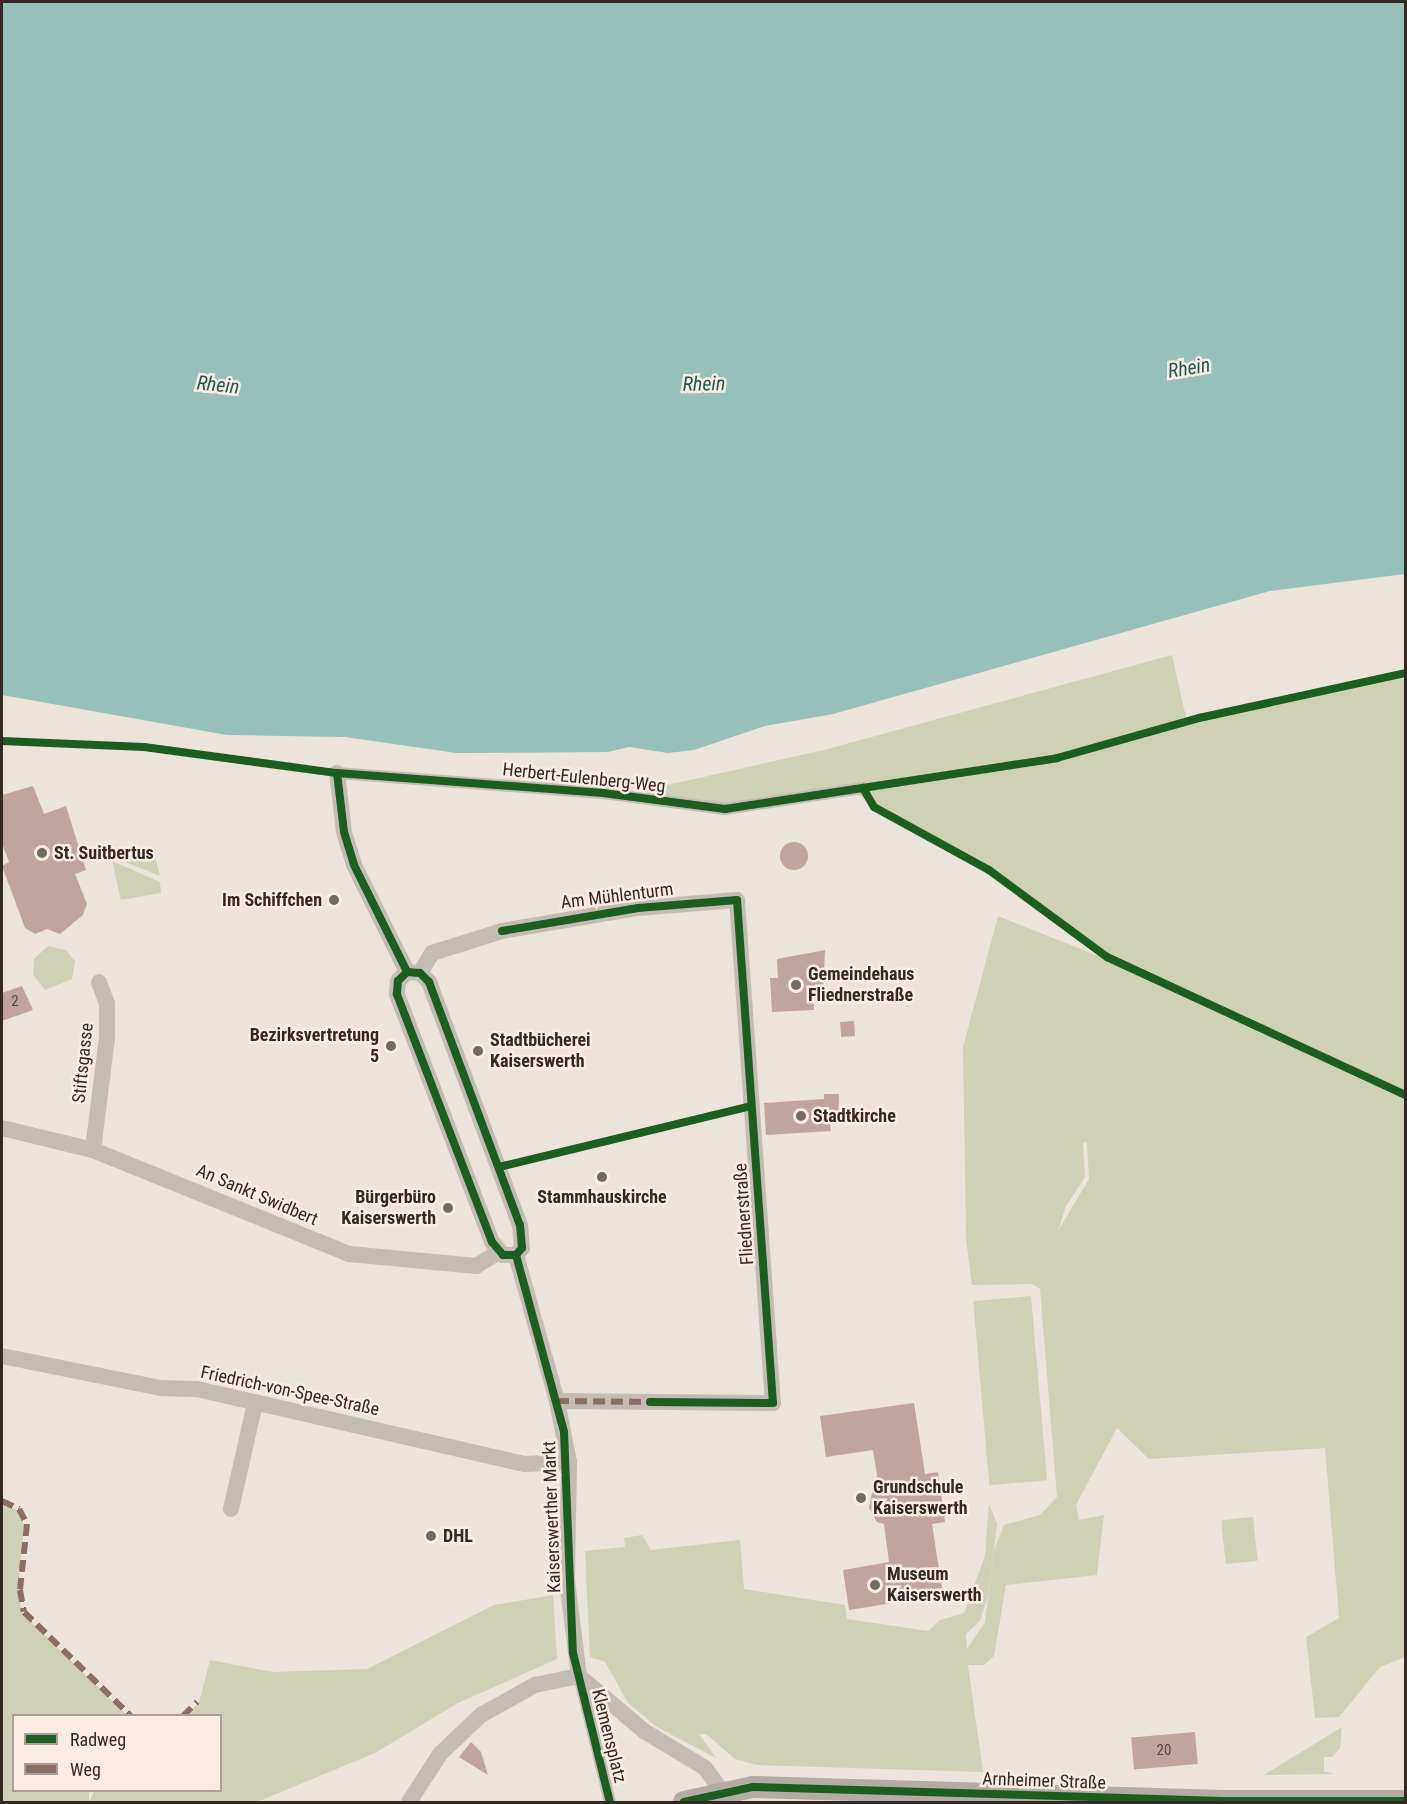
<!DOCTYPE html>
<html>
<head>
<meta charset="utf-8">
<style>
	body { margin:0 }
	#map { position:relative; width:1407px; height:1804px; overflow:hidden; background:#ece3db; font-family:"Roboto Condensed",sans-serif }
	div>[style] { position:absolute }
	.green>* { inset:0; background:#cfd1b4; transform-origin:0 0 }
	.water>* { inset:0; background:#97c0bb }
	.building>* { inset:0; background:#c1a49c; transform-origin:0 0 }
	.round { border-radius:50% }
	.pedestrian>* { height:12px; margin:-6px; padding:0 6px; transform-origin:6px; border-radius:6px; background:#c4bbb5 }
	.minor>* { height:16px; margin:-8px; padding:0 8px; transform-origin:8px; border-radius:8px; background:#c4bbb5 }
	.secondary>* { height:22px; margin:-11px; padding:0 11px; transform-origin:11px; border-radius:11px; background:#b5aba5 }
	.quiet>* { height:6px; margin-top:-3px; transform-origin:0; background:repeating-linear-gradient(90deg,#8d6e63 0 12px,transparent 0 18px) }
	.cycleway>* { height:8px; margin:-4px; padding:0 4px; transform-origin:4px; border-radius:4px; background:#1b5e20 }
	.dots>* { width:16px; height:16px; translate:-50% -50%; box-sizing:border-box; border:3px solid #faece2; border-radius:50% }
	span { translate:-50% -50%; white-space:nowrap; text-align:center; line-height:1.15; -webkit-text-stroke:5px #faece2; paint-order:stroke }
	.number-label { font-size:15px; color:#574742 }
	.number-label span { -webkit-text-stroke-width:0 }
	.street-label { font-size:18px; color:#342824 }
	.poi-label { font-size:18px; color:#342824; font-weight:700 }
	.left { translate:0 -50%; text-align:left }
	.right { translate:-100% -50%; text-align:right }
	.water-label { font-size:20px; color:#185855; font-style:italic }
	.frame { position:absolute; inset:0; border:3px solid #342824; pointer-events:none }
	.legend { position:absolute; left:12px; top:1714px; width:210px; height:78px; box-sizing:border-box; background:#faece2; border:2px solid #ab9e96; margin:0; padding:8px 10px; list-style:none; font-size:18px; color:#342824 }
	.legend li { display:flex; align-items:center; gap:12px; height:30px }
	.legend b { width:30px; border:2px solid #ab9e96 }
</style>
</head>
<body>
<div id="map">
	<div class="green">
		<div style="clip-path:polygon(1172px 655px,1187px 722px,1405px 674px,1405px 1092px,1109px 955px,1019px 887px,847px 789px,727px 805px,649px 798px,645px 790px,824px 750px)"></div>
		<div style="clip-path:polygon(147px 848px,153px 849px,160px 876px,113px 857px)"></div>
		<div style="clip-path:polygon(112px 861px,160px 882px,161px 893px,121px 900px)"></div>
		<div style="clip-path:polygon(evenodd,998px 916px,1106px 959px,1405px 1097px,1405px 1657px,1380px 1667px,1339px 1717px,1315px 1718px,1306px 1637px,1339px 1618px,1325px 1448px,1149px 1459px,1117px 1428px,1076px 1505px,1079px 1520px,1104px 1515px,1097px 1575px,1006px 1585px,994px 1656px,984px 1665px,968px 1665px,983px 1772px,757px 1765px,735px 1759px,706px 1734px,699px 1734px,716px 1758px,657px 1727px,628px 1703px,605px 1662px,590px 1657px,585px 1551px,625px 1547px,624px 1538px,642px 1535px,651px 1550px,740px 1540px,744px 1589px,845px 1605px,847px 1619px,928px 1631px,940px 1620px,964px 1613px,985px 1556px,989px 1504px,997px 1524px,988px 1596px,980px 1621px,966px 1634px,967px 1649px,985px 1622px,994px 1550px,1004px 1525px,1040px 1515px,1057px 1497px,1040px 1289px,1032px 1284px,972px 1285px,966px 1239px,963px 1047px,998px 916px,1087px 1142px,1089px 1179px,1058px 1231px,1066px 1206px,1085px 1177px,1083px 1143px,1087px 1142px)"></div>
		<div style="clip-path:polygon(48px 946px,66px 950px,75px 961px,72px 979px,45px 990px,33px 975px,34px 959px)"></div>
		<div style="left:1031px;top:1296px;width:185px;height:58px;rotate:85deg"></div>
		<div style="clip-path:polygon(2px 1503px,17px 1510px,24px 1524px,18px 1590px,22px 1613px,127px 1715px,14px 1716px,14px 1790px,89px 1791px,89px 1802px,94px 1791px,220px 1790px,220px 1716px,186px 1715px,199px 1702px,210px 1660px,273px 1672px,367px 1669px,494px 1605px,553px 1595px,557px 1659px,458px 1703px,375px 1753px,257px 1802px,2px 1802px)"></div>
		<div style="left:1253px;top:1517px;width:44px;height:32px;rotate:84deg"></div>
		<div style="clip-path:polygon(1342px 1727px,1340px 1749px,1332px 1757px,1324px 1757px,1324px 1771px,1334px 1774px,1264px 1775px)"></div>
	</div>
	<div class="water">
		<div style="clip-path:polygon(2px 2px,1405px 2px,1405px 574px,1270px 591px,833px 714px,765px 726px,694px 750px,668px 753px,629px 747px,608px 752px,456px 753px,345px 737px,227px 735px,2px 695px)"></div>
	</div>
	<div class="building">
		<div style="clip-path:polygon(33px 786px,44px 814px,66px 806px,86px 870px,75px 874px,87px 904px,83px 915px,60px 934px,47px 929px,35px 934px,25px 928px,2px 866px,9px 862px,2px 843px,2px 795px)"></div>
		<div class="round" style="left:780px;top:842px;width:28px;height:28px"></div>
		<div style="clip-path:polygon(825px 950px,823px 991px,813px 992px,814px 1010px,772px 1012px,770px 978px,778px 978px,777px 959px)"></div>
		<div style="clip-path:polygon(22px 986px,33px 1010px,2px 1021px,2px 993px)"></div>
		<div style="left:854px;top:1021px;width:15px;height:14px;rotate:86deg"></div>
		<div style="clip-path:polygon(824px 1094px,839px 1094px,838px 1123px,830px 1124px,831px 1131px,766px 1135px,764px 1103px,824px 1099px)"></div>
		<div style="clip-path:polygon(914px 1403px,925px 1474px,938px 1472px,945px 1522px,932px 1524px,943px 1595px,849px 1610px,843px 1570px,889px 1562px,884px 1524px,877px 1522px,869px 1508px,872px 1493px,879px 1488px,873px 1450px,826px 1457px,820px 1416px)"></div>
		<div style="left:1195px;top:1732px;width:32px;height:64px;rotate:85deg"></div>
		<div style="clip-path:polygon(471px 1742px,481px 1752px,488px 1775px,459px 1757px)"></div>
	</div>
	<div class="pedestrian">
		<div style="left:337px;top:773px;width:267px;rotate:4.3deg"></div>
		<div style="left:603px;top:793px;width:123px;rotate:7.5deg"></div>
		<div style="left:725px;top:809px;width:140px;rotate:-8.7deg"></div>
		<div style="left:579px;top:1676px;width:130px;rotate:76.2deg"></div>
	</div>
	<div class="minor">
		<div style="left:337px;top:773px;width:59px;rotate:83.2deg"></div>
		<div style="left:344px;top:832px;width:34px;rotate:73deg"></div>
		<div style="left:354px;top:865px;width:119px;rotate:63.6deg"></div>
		<div style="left:407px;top:972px;width:13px;rotate:4deg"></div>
		<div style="left:420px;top:973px;width:13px;rotate:45deg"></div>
		<div style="left:429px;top:982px;width:259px;rotate:69.5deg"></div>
		<div style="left:520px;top:1225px;width:23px;rotate:85deg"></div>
		<div style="left:522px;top:1248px;width:9px;rotate:131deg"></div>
		<div style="left:516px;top:1255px;width:13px;rotate:180deg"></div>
		<div style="left:503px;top:1255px;width:17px;rotate:-130deg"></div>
		<div style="left:492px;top:1242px;width:266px;rotate:-111deg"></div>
		<div style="left:397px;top:994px;width:13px;rotate:-86deg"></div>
		<div style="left:398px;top:981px;width:13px;rotate:-45deg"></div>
		<div style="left:420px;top:973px;width:23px;rotate:-59deg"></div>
		<div style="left:432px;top:953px;width:73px;rotate:-17.4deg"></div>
		<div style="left:502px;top:931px;width:138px;rotate:-9.6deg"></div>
		<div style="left:638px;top:908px;width:99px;rotate:-4.6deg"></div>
		<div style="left:737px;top:900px;width:504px;rotate:85.91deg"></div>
		<div style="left:773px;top:1403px;width:216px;rotate:-179.5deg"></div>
		<div style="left:2px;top:1128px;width:94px;rotate:13.6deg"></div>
		<div style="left:93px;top:1150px;width:276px;rotate:22.1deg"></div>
		<div style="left:349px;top:1254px;width:128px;rotate:5.4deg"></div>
		<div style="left:476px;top:1266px;width:26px;rotate:-32deg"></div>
		<div style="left:93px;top:1150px;width:113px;rotate:-82.9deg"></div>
		<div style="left:107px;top:1038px;width:34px;rotate:-90deg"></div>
		<div style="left:107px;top:1004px;width:23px;rotate:-110deg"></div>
		<div style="left:516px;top:1255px;width:152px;rotate:74.3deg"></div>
		<div style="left:557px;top:1401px;width:62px;rotate:78.9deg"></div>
		<div style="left:569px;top:1462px;width:118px;rotate:91deg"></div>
		<div style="left:567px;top:1580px;width:97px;rotate:82.9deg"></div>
		<div style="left:2px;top:1356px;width:162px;rotate:11.4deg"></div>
		<div style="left:161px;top:1388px;width:36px;rotate:2deg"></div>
		<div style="left:197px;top:1389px;width:336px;rotate:12.9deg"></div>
		<div style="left:525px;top:1464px;width:44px;rotate:-2.6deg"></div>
		<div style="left:231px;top:1509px;width:109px;rotate:-77.2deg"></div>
		<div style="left:579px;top:1676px;width:85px;rotate:40.2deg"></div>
		<div style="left:644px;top:1731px;width:71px;rotate:31.2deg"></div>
		<div style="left:705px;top:1768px;width:31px;rotate:54deg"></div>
		<div style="left:409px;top:1802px;width:57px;rotate:-57.1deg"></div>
		<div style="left:440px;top:1754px;width:57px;rotate:-43.6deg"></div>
		<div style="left:481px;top:1715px;width:62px;rotate:-29.1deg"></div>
		<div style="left:535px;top:1685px;width:45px;rotate:-11.6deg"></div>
	</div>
	<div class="secondary">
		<div style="left:684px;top:1802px;width:71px;rotate:-12.3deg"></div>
		<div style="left:753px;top:1787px;width:470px;rotate:1.7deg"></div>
		<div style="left:1223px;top:1801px;width:183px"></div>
	</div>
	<div class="quiet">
		<div style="left:557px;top:1401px;width:96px;rotate:0.6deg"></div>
		<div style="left:2px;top:1501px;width:19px;rotate:25deg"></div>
		<div style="left:19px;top:1509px;width:17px;rotate:62deg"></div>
		<div style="left:27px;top:1524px;width:66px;rotate:96.1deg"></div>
		<div style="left:20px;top:1590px;width:22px;rotate:80deg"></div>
		<div style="left:24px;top:1612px;width:149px;rotate:44.2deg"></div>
		<div style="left:183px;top:1716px;width:20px;rotate:-45deg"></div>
	</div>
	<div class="cycleway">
		<div style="left:2px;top:741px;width:142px;rotate:2.4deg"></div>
		<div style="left:144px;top:747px;width:195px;rotate:7.7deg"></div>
		<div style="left:337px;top:773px;width:267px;rotate:4.3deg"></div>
		<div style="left:603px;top:793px;width:123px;rotate:7.5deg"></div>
		<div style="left:725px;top:809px;width:336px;rotate:-8.7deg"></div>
		<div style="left:1057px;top:758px;width:148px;rotate:-15.7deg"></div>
		<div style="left:1199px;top:718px;width:212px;rotate:-12.3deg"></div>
		<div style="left:337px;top:773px;width:59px;rotate:83.2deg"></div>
		<div style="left:344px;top:832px;width:34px;rotate:73deg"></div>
		<div style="left:354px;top:865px;width:119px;rotate:63.6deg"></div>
		<div style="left:863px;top:788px;width:22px;rotate:60deg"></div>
		<div style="left:874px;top:807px;width:131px;rotate:28.7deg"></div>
		<div style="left:989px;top:870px;width:147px;rotate:36.4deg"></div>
		<div style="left:1107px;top:957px;width:329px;rotate:24.8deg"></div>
		<div style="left:502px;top:931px;width:138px;rotate:-9.6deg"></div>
		<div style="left:638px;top:908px;width:99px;rotate:-4.6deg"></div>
		<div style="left:737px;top:900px;width:504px;rotate:85.91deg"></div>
		<div style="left:773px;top:1403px;width:123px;rotate:-179.5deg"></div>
		<div style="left:407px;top:972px;width:13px;rotate:4deg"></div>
		<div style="left:420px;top:973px;width:13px;rotate:45deg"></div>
		<div style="left:429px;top:982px;width:259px;rotate:69.5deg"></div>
		<div style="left:520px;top:1225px;width:23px;rotate:85deg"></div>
		<div style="left:522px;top:1248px;width:9px;rotate:131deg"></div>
		<div style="left:516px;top:1255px;width:13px;rotate:180deg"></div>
		<div style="left:503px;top:1255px;width:17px;rotate:-130deg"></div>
		<div style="left:492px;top:1242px;width:266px;rotate:-111deg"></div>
		<div style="left:397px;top:994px;width:13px;rotate:-86deg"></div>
		<div style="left:398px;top:981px;width:13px;rotate:-45deg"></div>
		<div style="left:499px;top:1167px;width:259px;rotate:-13.6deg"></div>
		<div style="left:516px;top:1255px;width:183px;rotate:74.8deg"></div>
		<div style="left:564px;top:1432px;width:221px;rotate:87.7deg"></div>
		<div style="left:573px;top:1653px;width:154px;rotate:76.1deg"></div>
		<div style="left:684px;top:1802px;width:71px;rotate:-12.3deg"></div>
		<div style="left:753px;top:1787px;width:470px;rotate:1.7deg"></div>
		<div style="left:1223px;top:1801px;width:183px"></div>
	</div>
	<div class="dots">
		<div style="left:42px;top:853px;background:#746964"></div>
		<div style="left:334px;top:900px;background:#746964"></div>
		<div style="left:796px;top:985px;background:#746964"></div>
		<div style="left:391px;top:1046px;background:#746964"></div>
		<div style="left:478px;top:1051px;background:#746964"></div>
		<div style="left:801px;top:1116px;background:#746964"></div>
		<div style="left:602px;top:1177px;background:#746964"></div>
		<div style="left:448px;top:1208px;background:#746964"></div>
		<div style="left:861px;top:1498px;background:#746964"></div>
		<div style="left:431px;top:1536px;background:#746964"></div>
		<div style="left:875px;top:1585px;background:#746964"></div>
	</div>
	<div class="number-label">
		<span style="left:15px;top:1002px">2</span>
		<span style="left:1164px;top:1751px">20</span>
	</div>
	<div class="street-label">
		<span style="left:584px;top:778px;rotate:6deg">Herbert-Eulenberg-Weg</span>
		<span style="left:617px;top:896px;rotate:-7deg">Am Mühlenturm</span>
		<span style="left:83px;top:1063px;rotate:-84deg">Stiftsgasse</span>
		<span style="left:257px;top:1195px;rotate:23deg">An Sankt Swidbert</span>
		<span style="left:744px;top:1214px;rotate:-94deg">Fliednerstraße</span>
		<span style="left:290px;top:1391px;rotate:12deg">Friedrich-von-Spee-Straße</span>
		<span style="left:552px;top:1517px;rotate:-92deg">Kaiserswerther Markt</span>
		<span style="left:609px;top:1736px;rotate:76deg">Klemensplatz</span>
		<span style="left:1044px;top:1781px;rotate:2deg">Arnheimer Straße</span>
	</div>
	<div class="poi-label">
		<span class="left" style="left:54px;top:853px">St. Suitbertus</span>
		<span class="right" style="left:322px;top:900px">Im Schiffchen</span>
		<span class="left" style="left:808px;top:985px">Gemeindehaus<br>Fliednerstraße</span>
		<span class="right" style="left:379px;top:1046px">Bezirksvertretung<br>5</span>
		<span class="left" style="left:490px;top:1051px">Stadtbücherei<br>Kaiserswerth</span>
		<span class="left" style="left:813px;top:1116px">Stadtkirche</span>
		<span style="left:602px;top:1197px">Stammhauskirche</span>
		<span class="right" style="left:436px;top:1208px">Bürgerbüro<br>Kaiserswerth</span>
		<span class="left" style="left:873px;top:1498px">Grundschule<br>Kaiserswerth</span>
		<span class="left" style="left:443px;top:1536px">DHL</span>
		<span class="left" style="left:887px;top:1585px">Museum<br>Kaiserswerth</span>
	</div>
	<div class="water-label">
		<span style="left:1189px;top:368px;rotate:-9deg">Rhein</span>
		<span style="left:704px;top:384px;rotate:-1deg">Rhein</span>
		<span style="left:218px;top:385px;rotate:6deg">Rhein</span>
	</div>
	<div class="frame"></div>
	<ul class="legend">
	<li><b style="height:8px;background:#1b5e20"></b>Radweg</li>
	<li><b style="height:8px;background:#8d6e63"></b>Weg</li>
	</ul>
</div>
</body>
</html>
